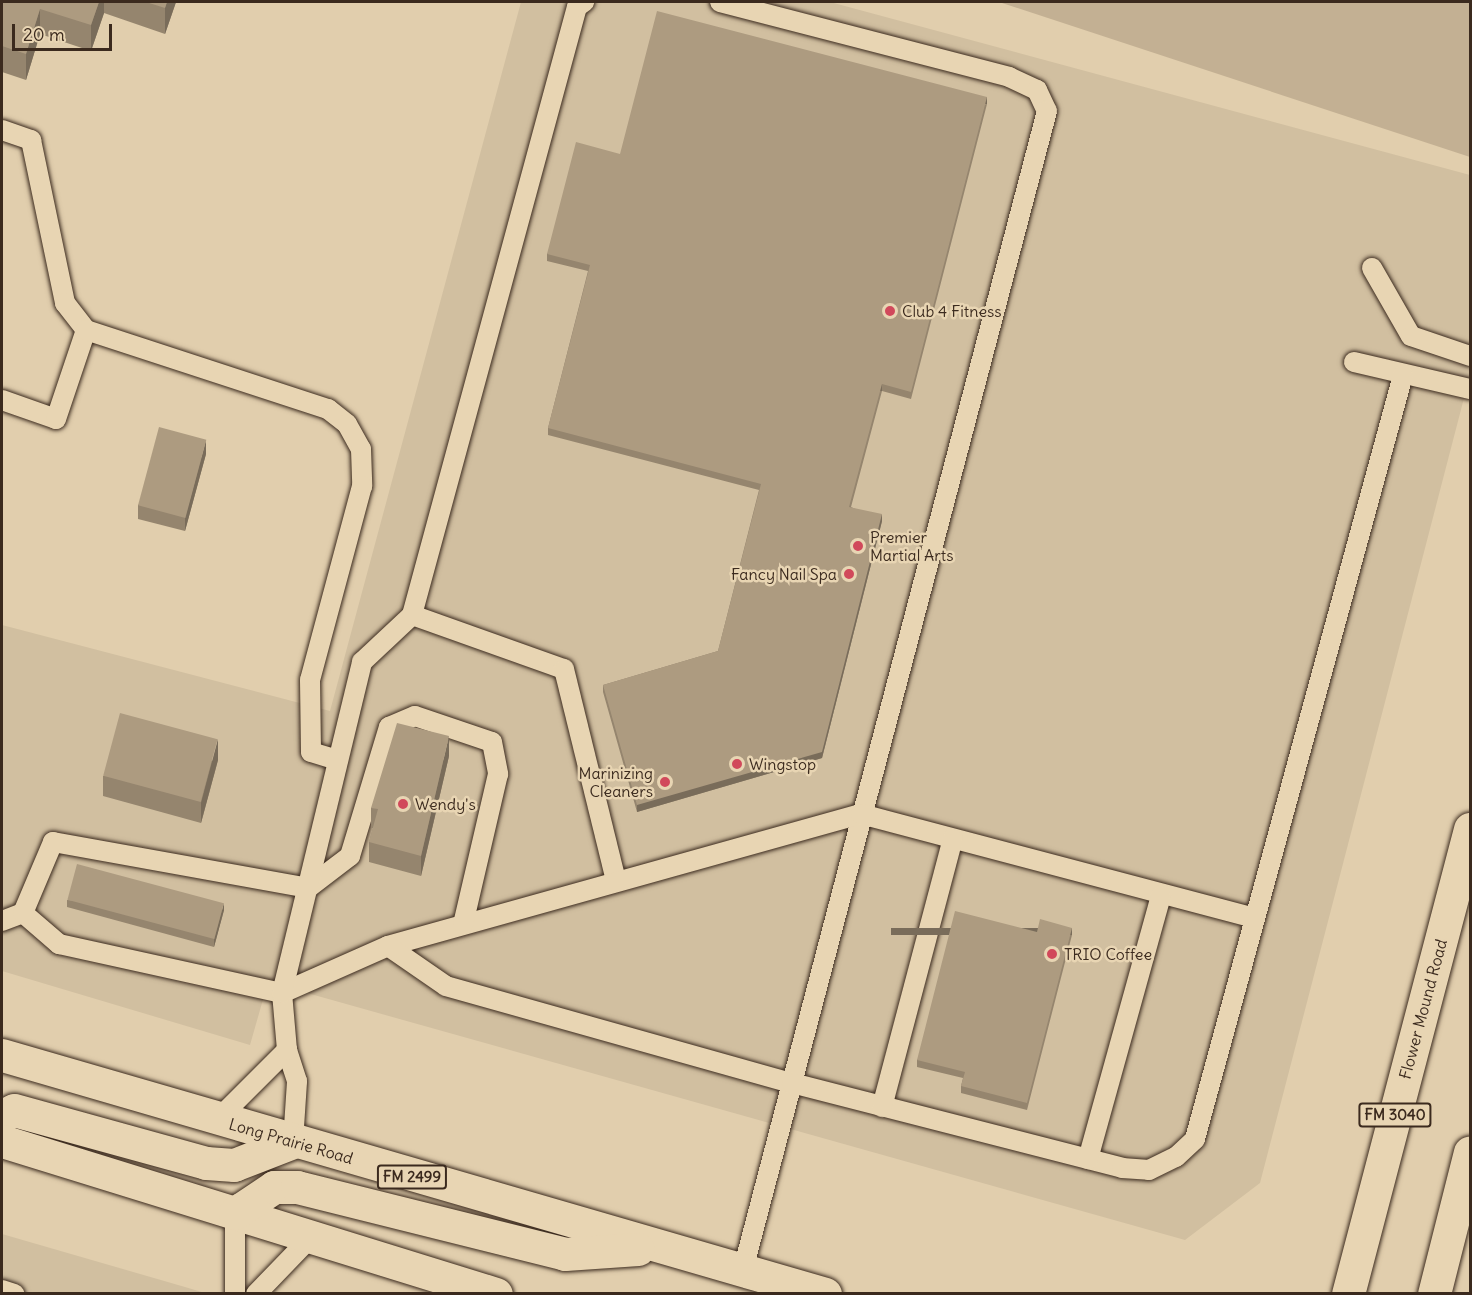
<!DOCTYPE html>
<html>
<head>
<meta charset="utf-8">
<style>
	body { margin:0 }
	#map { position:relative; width:1472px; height:1295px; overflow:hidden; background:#e1cead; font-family:Delius,sans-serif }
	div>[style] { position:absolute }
	.built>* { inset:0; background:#d1bfa0 }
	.green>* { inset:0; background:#c3b093 }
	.roads { filter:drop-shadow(0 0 2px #3b2a1e) drop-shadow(0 0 2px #3b2a1e) }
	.service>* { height:20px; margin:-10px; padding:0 10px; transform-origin:10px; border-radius:10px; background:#e8d5b3 }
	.primary>* { height:33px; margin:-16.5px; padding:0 16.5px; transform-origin:16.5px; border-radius:16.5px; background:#e8d5b3 }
	.wall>* { inset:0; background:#95856e }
	.shaded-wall>* { inset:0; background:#796c5a; transform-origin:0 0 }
	.building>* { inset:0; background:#ad9b80; transform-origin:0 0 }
	.dots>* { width:16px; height:16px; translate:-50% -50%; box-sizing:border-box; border:3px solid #e8d5b3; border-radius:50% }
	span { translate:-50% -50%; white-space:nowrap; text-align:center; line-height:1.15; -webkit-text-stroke:5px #e8d5b3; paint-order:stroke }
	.shield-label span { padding:2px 4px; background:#e8d5b3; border:2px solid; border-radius:4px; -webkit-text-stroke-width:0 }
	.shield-label { font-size:15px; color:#3b2a1e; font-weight:700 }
	.poi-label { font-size:16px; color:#3b2a1e }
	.left { translate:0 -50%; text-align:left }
	.right { translate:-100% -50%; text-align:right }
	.street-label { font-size:16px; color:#3b2a1e }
	.frame { position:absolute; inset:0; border:3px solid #3b2a1e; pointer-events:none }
	.scale { position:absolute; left:12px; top:24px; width:100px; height:27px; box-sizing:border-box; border:3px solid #3b2a1e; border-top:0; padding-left:8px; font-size:18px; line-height:21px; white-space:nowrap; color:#3b2a1e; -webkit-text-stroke:4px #e8d5b3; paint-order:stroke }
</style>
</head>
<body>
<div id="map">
	<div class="built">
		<div style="clip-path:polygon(521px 2px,830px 2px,1470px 175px,1470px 375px,1260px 1183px,1185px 1240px,268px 982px,250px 1045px,2px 971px,2px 625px,330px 711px)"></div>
		<div style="clip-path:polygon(2px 1234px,185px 1287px,205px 1293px,2px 1293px)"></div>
	</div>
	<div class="green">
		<div style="clip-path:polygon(999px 2px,1470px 2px,1470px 157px)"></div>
	</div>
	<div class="roads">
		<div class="service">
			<div style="left:720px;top:2px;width:299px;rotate:14.5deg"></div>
			<div style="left:1009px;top:77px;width:31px;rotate:25deg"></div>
			<div style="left:1037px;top:90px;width:23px;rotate:65deg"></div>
			<div style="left:1047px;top:111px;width:1198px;rotate:104.7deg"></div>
			<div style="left:2px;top:130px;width:31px;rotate:19deg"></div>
			<div style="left:31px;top:140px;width:167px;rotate:78.2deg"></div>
			<div style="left:65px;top:303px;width:34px;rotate:52deg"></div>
			<div style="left:1372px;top:268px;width:78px;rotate:60.2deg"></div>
			<div style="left:1411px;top:336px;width:62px;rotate:18.7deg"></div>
			<div style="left:1354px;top:362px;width:119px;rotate:13.1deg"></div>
			<div style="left:2px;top:400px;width:57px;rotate:19.4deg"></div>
			<div style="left:56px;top:419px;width:94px;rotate:-71.4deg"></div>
			<div style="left:86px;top:330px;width:255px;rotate:18.1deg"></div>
			<div style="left:328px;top:409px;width:24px;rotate:38deg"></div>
			<div style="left:347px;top:424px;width:29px;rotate:61deg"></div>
			<div style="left:361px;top:449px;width:37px;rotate:88deg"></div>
			<div style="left:362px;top:486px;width:201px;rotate:105deg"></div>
			<div style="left:310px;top:680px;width:72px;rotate:89.2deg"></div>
			<div style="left:311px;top:752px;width:28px;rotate:17deg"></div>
			<div style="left:412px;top:615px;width:161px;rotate:19.6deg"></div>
			<div style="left:564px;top:669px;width:218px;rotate:76.2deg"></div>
			<div style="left:23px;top:913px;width:48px;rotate:40.7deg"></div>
			<div style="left:59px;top:944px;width:228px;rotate:12.4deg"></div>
			<div style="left:282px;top:993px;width:116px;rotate:-23.9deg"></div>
			<div style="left:388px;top:946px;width:491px;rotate:-15.6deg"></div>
			<div style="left:861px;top:814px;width:407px;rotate:14.8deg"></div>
			<div style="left:2px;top:921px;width:22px;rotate:-21deg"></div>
			<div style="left:23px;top:913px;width:77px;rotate:-67.1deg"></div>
			<div style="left:53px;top:842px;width:259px;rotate:10.2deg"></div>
			<div style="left:308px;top:888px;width:53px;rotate:-37.3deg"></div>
			<div style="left:350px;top:856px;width:135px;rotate:-73.2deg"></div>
			<div style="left:389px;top:727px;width:28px;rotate:-23deg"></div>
			<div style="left:415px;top:716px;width:81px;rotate:18.7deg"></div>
			<div style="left:492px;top:742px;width:33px;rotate:79deg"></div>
			<div style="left:498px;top:774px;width:154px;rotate:103.1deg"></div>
			<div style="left:388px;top:946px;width:70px;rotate:34.6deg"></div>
			<div style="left:446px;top:986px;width:359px;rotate:15.7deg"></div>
			<div style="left:792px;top:1083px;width:341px;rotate:14.4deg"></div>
			<div style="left:1122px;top:1168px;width:27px;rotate:4deg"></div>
			<div style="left:1149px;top:1170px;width:30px;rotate:-26deg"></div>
			<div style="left:1176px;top:1157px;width:26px;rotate:-43deg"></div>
			<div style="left:1195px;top:1139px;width:792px;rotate:-74.77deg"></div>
			<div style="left:882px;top:1107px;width:277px;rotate:-75.2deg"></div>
			<div style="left:218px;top:1119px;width:98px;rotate:-45deg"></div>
			<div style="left:293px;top:1142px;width:61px;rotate:-86.2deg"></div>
			<div style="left:297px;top:1081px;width:33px;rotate:-108deg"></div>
			<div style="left:287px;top:1050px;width:57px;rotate:-95deg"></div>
			<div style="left:282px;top:993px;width:341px;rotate:-76.4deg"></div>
			<div style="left:362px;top:662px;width:69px;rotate:-43.2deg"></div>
			<div style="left:412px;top:615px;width:630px;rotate:-74.82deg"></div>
			<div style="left:577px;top:7px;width:9px;rotate:-36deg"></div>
			<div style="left:1088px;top:1159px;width:273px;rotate:-74.5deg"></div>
			<div style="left:235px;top:1213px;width:81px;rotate:90deg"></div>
			<div style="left:2px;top:1290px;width:13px;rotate:18deg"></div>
			<div style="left:256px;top:1294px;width:79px;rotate:-46deg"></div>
		</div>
		<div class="primary">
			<div style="left:2px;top:1055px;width:857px;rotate:16.19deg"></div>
			<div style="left:2px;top:1116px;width:13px;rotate:-27deg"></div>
			<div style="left:14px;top:1110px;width:199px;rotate:15.4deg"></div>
			<div style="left:206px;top:1163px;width:28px;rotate:4deg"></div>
			<div style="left:234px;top:1165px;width:63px;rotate:-21.3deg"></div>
			<div style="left:2px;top:1141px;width:517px;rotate:17.21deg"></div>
			<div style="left:235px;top:1213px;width:47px;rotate:-33.7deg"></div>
			<div style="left:274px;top:1187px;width:23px"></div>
			<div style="left:297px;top:1187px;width:276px;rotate:14deg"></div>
			<div style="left:565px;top:1254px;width:73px;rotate:-3.9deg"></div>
			<div style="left:1348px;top:1294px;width:481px;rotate:-75.3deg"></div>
			<div style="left:1434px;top:1294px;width:146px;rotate:-75.8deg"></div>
		</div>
	</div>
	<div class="wall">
		<div style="clip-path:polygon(2px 2px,176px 2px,165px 34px,104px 13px,91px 51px,40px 34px,26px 80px,2px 72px)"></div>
		<div style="clip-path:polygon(987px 104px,911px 399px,882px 391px,851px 507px,882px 521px,822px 758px,637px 812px,603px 692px,603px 685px,718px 651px,759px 490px,548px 435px,548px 428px,588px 271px,547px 261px,547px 254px,620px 154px)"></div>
		<div style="clip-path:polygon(206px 454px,185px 531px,138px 519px,138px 505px)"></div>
		<div style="clip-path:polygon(449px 756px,421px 876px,369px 862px,369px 842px,373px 828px,371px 828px,371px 808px)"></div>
		<div style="clip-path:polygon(218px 760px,201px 823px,103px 796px,103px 776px)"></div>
		<div style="clip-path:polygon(67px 900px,224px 910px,214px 947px,67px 907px)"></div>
		<div style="clip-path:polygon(1037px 932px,1072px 935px,1027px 1110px,961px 1093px,961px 1086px,963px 1078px,917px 1067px,917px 1060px)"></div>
	</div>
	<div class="shaded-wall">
		<div style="clip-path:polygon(99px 2px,104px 2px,104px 13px,91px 51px,91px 25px)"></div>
		<div style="clip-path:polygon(167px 2px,176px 2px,165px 34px,165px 8px)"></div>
		<div style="clip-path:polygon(40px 9px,40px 34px,26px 80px,26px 54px)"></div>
		<div style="left:987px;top:97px;width:7px;height:305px;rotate:90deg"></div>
		<div style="left:882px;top:384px;width:7px;height:127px;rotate:90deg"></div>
		<div style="clip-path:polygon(206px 440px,206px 454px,185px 531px,185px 518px)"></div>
		<div style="clip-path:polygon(882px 514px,882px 521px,822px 758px,637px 812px,637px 805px)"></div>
		<div style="clip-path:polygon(449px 736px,449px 756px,421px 876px,421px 856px)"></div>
		<div style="clip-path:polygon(218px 739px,218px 760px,201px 823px,201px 803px)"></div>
		<div style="clip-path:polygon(224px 903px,224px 910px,214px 947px,214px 940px)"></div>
		<div style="left:1072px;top:928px;width:7px;height:181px;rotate:90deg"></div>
	</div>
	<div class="building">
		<div style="clip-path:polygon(2px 2px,99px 2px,91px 25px,40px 9px,26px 54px,2px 46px)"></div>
		<div style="clip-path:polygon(146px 2px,167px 2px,165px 8px)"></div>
		<div style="clip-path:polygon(657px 11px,987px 97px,911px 392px,882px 384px,849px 507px,882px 514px,822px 752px,637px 805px,603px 685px,718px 651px,761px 484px,548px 428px,590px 265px,547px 254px,576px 142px,620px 154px)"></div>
		<div style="left:159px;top:427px;width:49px;height:81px;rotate:15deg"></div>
		<div style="left:120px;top:713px;width:101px;height:65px;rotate:15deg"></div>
		<div style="clip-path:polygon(397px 723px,449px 736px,421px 856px,369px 842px,378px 809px,371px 808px)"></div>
		<div style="left:77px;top:864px;width:152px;height:37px;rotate:15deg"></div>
		<div style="clip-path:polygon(955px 911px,1037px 932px,1040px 919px,1072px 928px,1027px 1103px,961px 1086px,965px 1072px,917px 1060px)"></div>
	</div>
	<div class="dots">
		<div style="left:890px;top:311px;background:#d1495b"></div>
		<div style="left:858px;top:546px;background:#d1495b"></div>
		<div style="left:849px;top:574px;background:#d1495b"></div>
		<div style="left:737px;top:764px;background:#d1495b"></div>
		<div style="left:665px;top:782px;background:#d1495b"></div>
		<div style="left:403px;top:804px;background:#d1495b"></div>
		<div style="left:1052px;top:954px;background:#d1495b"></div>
	</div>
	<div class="shield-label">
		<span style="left:1395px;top:1115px">FM 3040</span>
		<span style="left:412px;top:1177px">FM 2499</span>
	</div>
	<div class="poi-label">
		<span class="left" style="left:902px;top:311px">Club 4 Fitness</span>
		<span class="left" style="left:870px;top:546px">Premier<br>Martial Arts</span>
		<span class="right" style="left:837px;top:574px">Fancy Nail Spa</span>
		<span class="left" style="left:749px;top:764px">Wingstop</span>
		<span class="right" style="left:653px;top:782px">Marinizing<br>Cleaners</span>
		<span class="left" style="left:415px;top:804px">Wendy's</span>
		<span class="left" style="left:1064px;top:954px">TRIO Coffee</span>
	</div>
	<div class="street-label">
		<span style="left:1423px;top:1009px;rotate:-75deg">Flower Mound Road</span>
		<span style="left:291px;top:1141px;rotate:16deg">Long Prairie Road</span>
	</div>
	<div class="frame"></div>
	<div class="scale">20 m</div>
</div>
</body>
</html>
